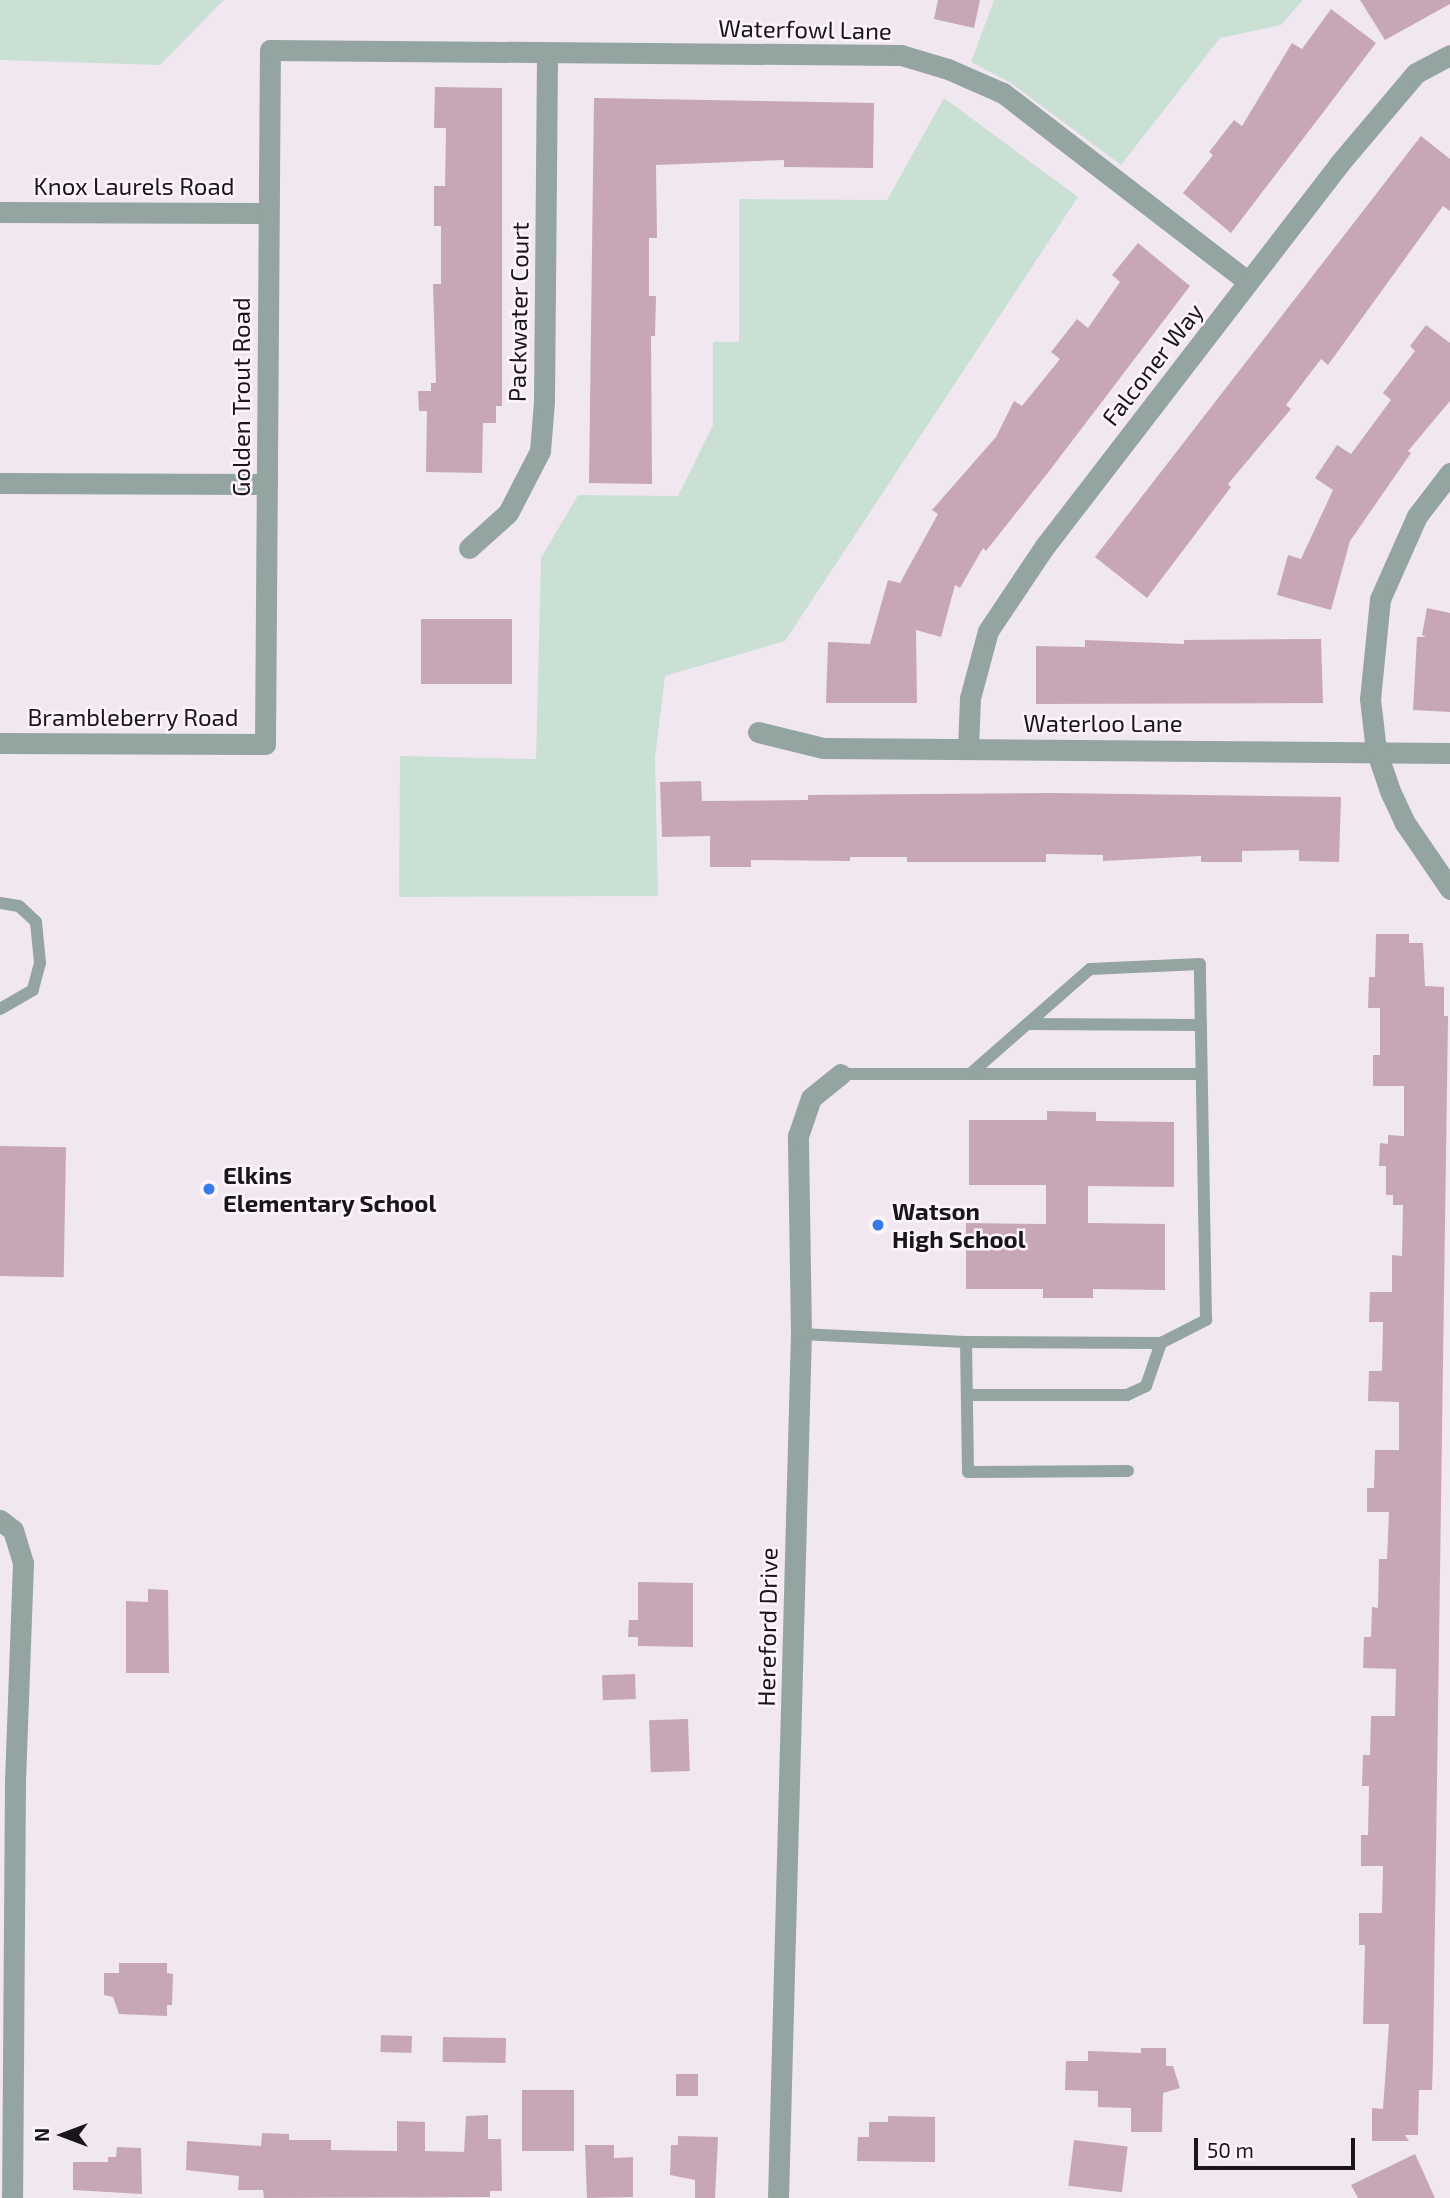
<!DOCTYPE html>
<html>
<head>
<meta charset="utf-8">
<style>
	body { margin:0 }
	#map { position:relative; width:1450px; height:2198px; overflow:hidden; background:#f1e7f0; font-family:"Exo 2",sans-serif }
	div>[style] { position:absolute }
	.green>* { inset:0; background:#cae0d5 }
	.building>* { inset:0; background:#c7a7b7; transform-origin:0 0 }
	.service>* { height:12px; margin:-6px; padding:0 6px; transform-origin:6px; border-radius:6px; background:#94a5a1 }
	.minor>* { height:21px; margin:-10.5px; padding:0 10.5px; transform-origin:10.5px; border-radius:10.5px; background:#94a5a1 }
	.tertiary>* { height:21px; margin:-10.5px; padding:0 10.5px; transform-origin:10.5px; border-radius:10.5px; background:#94a5a1 }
	.dots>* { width:19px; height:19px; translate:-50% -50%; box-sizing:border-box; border:4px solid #fef4fd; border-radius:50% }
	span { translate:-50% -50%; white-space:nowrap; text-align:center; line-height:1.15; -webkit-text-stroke:5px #fef4fd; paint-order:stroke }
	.street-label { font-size:24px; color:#191619 }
	.poi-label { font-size:24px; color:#191619; font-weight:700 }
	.left { translate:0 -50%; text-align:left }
	.north { position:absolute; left:28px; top:2100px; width:70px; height:70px; -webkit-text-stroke:5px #fef4fd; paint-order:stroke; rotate:270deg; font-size:19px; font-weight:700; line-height:28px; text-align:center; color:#191619 }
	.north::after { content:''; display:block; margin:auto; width:24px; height:32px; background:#191619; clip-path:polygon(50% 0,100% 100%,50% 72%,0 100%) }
	.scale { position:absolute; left:1194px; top:2138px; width:161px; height:32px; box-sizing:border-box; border:4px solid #191619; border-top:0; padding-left:9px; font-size:21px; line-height:24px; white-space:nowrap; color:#191619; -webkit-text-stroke:5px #fef4fd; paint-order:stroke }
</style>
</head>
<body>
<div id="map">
	<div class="green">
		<div style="clip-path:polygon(0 0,224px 0,160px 65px,0 60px)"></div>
		<div style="clip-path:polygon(994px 0,1303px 0,1281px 25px,1220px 38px,1121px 165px,1011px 83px,971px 62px)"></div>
		<div style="clip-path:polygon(944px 98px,1078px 197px,785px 641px,665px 676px,655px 759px,658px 896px,399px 897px,400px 756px,536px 759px,541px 558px,578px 495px,678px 496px,713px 425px,713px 342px,739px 342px,739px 199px,887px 200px)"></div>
	</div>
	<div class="building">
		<div style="clip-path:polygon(938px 0,980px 0,974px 28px,934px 19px)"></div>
		<div style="clip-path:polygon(1360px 0,1450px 0,1450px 4px,1385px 40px)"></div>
		<div style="clip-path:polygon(1331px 9px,1376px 43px,1231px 233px,1183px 193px,1213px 155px,1209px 152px,1234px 120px,1242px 126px,1292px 43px,1302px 49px)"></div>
		<div style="clip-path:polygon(435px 87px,502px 88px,502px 406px,496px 406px,496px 423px,483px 423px,482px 473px,426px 472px,427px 411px,419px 411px,418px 391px,431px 391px,431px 383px,436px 383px,433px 284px,441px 284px,441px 226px,434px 226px,434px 186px,445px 186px,446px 128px,434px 128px)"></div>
		<div style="clip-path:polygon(594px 98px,874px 103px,873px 168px,784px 167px,784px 160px,656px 165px,657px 238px,649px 238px,649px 296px,656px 296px,655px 336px,651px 336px,652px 484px,589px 483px)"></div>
		<div style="clip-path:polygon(1421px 136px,1450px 159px,1450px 211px,1443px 206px,1328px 365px,1321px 359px,1286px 405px,1291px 409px,1228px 484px,1231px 487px,1147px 598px,1095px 557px)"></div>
		<div style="clip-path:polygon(1138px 243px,1190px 286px,1050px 470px,986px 551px,983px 548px,960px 588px,955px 585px,941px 637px,916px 630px,917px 703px,826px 703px,828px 642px,870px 644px,888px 580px,900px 583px,938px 514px,932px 510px,996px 437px,1014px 401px,1022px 406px,1060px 359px,1051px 352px,1077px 319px,1088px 328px,1120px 282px,1112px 275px)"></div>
		<div style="clip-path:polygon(1426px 325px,1450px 343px,1450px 401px,1408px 451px,1411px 453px,1350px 541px,1331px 610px,1277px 595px,1288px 555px,1301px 559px,1333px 490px,1315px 478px,1337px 445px,1351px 454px,1391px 400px,1383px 393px,1415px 351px,1410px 346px)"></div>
		<div style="clip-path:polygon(1427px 608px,1450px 613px,1450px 712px,1413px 710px,1417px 637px,1426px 637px,1422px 635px)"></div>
		<div style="left:421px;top:619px;width:91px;height:65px"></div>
		<div style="clip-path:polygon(1321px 639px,1323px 703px,1036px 704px,1036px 646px,1085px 647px,1085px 640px,1184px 644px,1184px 640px)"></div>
		<div style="clip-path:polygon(701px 781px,702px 801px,808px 800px,808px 795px,1054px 793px,1341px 797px,1339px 862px,1299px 861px,1299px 850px,1242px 851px,1242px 862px,1201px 862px,1201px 856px,1103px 861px,1103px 855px,1046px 854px,1046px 862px,907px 862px,907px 857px,850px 857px,850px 861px,751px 860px,751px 867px,710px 867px,710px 836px,662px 837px,660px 782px)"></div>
		<div style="clip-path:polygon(1376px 934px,1409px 934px,1409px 943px,1423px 943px,1425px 986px,1444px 987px,1444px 1016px,1448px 1016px,1433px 2061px,1432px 2090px,1419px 2090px,1418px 2135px,1405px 2135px,1409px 2141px,1372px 2141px,1372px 2108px,1383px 2109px,1389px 2024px,1363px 2024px,1365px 1945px,1359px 1945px,1359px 1913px,1382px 1913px,1383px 1866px,1361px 1866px,1361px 1835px,1368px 1835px,1369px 1786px,1362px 1786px,1363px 1755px,1370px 1755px,1371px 1716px,1395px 1716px,1396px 1669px,1363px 1668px,1364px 1637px,1371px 1637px,1372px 1607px,1378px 1608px,1379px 1559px,1387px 1559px,1389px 1512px,1367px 1512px,1367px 1488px,1374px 1488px,1375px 1450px,1399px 1450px,1399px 1402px,1368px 1401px,1369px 1371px,1382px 1371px,1383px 1322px,1369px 1322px,1370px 1292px,1392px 1292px,1392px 1255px,1402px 1256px,1403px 1205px,1393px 1205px,1393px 1195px,1386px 1195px,1386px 1166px,1379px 1166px,1380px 1143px,1388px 1144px,1388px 1135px,1404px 1136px,1404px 1086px,1373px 1086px,1373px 1055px,1380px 1055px,1380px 1008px,1368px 1008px,1369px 977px,1375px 977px)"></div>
		<div style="clip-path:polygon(1047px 1111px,1096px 1112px,1096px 1121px,1174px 1122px,1174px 1187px,1088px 1186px,1088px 1223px,1165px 1224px,1165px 1290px,1093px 1289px,1093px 1298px,1043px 1298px,1043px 1289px,966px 1289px,966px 1223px,1046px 1224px,1046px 1185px,969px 1185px,969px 1120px,1047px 1120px)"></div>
		<div style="left:0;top:1146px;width:66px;height:130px;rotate:1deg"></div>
		<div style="clip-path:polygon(638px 1582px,693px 1583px,693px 1647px,638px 1646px,638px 1637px,628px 1637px,629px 1620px,638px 1620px)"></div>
		<div style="clip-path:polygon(148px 1589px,168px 1590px,169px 1673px,126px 1673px,126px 1601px,148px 1602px)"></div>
		<div style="left:635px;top:1674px;width:25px;height:33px;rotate:88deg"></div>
		<div style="left:688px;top:1719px;width:52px;height:39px;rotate:88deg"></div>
		<div style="clip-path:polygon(119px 1963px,167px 1963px,167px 1973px,173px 1974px,172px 2005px,167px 2005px,167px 2016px,119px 2014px,113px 1997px,104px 1995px,104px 1973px,119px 1973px)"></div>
		<div style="left:381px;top:2035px;width:31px;height:17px;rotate:2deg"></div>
		<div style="left:443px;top:2037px;width:63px;height:25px;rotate:1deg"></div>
		<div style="clip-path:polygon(1141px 2048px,1166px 2048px,1166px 2066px,1173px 2066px,1180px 2088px,1163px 2093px,1162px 2132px,1131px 2132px,1131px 2108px,1098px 2107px,1098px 2091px,1065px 2090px,1066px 2061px,1088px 2061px,1088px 2051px,1141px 2053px)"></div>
		<div style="left:676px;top:2074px;width:22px;height:22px"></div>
		<div style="left:522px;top:2090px;width:52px;height:61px"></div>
		<div style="clip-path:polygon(488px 2115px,488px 2139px,501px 2139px,502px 2191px,490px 2191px,490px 2197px,264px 2198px,263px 2190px,238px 2190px,239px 2176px,186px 2170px,187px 2141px,261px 2146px,262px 2133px,289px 2134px,289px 2140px,331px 2140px,331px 2150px,397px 2151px,397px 2121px,425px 2122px,425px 2151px,464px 2152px,466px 2116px)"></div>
		<div style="clip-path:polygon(888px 2116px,935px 2117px,935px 2162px,857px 2161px,858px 2137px,869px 2137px,869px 2122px,888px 2122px)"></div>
		<div style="clip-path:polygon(678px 2136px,718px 2137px,715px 2198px,695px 2198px,695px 2180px,670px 2175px,671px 2145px,678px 2145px)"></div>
		<div style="left:1074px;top:2140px;width:54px;height:46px;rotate:7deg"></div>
		<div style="clip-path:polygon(585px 2145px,614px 2145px,614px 2158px,633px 2157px,633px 2197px,587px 2198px)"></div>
		<div style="clip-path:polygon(117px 2147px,141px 2148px,142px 2194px,73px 2190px,73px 2162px,108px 2162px,108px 2157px,116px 2157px)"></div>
		<div style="clip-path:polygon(1415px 2154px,1435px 2198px,1358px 2198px,1351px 2185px)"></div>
	</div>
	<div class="service">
		<div style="left:0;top:903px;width:19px;rotate:9deg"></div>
		<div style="left:19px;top:906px;width:23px;rotate:43deg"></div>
		<div style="left:36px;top:922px;width:41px;rotate:84.4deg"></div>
		<div style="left:40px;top:963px;width:28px;rotate:105deg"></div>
		<div style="left:33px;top:990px;width:38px;rotate:150deg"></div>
		<div style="left:1028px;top:1024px;width:173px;rotate:0.3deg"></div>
		<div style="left:841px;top:1074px;width:360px"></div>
		<div style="left:801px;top:1334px;width:165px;rotate:2.8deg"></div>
		<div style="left:966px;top:1342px;width:195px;rotate:0.3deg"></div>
		<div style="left:1161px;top:1343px;width:51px;rotate:-27.1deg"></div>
		<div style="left:1206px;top:1320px;width:356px;rotate:-91deg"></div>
		<div style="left:1200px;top:964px;width:110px;rotate:177.4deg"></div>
		<div style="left:1090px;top:969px;width:159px;rotate:138.8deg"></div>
		<div style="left:966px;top:1342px;width:130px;rotate:89.1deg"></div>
		<div style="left:968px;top:1472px;width:160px;rotate:-0.4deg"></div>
		<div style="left:967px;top:1395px;width:160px"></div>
		<div style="left:1127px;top:1395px;width:21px;rotate:-25deg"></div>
		<div style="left:1146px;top:1386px;width:46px;rotate:-70.8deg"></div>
	</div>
	<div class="minor">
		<div style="left:0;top:212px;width:268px;rotate:0.2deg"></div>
		<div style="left:0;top:483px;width:267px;rotate:0.2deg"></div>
		<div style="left:469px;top:548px;width:52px;rotate:-41.9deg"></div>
		<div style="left:508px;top:513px;width:70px;rotate:-62.7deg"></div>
		<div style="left:540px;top:451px;width:50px;rotate:-85.4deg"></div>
		<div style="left:544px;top:401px;width:348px;rotate:-89.5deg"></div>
		<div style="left:758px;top:732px;width:67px;rotate:13.8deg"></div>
		<div style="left:823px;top:748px;width:627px;rotate:0.46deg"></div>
		<div style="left:0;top:743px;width:265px;rotate:0.2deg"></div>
		<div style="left:265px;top:744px;width:694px;rotate:-89.59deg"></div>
		<div style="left:270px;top:50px;width:631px;rotate:0.45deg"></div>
		<div style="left:901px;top:55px;width:49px;rotate:16.6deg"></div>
		<div style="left:948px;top:69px;width:60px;rotate:23.6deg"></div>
		<div style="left:1003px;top:93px;width:309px;rotate:37.6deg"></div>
		<div style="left:968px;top:748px;width:50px;rotate:-87.7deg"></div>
		<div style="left:970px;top:698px;width:69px;rotate:-75deg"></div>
		<div style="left:988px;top:631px;width:102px;rotate:-56.2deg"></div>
		<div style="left:1045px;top:546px;width:482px;rotate:-52.4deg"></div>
		<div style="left:1339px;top:164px;width:119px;rotate:-49.8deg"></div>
		<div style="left:1416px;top:73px;width:38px;rotate:-28deg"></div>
		<div style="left:0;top:1520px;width:16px;rotate:38deg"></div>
		<div style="left:13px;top:1530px;width:34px;rotate:73deg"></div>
		<div style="left:23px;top:1563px;width:218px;rotate:92.1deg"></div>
		<div style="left:15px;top:1781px;width:417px;rotate:90.4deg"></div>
		<div style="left:778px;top:2198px;width:864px;rotate:-88.48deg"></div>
		<div style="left:801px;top:1334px;width:198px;rotate:-90.9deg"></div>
		<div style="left:798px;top:1136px;width:40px;rotate:-71.1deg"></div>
		<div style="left:811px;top:1098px;width:38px;rotate:-39deg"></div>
	</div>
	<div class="tertiary">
		<div style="left:1450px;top:473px;width:54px;rotate:127.5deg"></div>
		<div style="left:1417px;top:516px;width:91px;rotate:114deg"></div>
		<div style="left:1380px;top:599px;width:100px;rotate:95.7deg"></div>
		<div style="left:1370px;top:699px;width:51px;rotate:83.3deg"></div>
		<div style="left:1376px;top:750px;width:43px;rotate:71.1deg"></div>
		<div style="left:1390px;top:791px;width:35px;rotate:65deg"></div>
		<div style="left:1405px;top:823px;width:80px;rotate:55.7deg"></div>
	</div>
	<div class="dots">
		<div style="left:209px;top:1189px;background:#357be9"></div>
		<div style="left:878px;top:1225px;background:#357be9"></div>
	</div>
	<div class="street-label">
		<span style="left:805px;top:29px;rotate:1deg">Waterfowl Lane</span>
		<span style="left:134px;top:186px">Knox Laurels Road</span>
		<span style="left:518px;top:312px;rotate:-89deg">Packwater Court</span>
		<span style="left:1152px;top:364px;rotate:-52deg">Falconer Way</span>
		<span style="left:241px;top:397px;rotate:-90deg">Golden Trout Road</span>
		<span style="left:133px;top:717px">Brambleberry Road</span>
		<span style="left:1103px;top:723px">Waterloo Lane</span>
		<span style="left:767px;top:1627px;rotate:-89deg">Hereford Drive</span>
	</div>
	<div class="poi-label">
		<span class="left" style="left:223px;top:1189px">Elkins<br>Elementary School</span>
		<span class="left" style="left:892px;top:1225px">Watson<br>High School</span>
	</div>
	<div class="north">N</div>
	<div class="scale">50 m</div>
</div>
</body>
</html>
